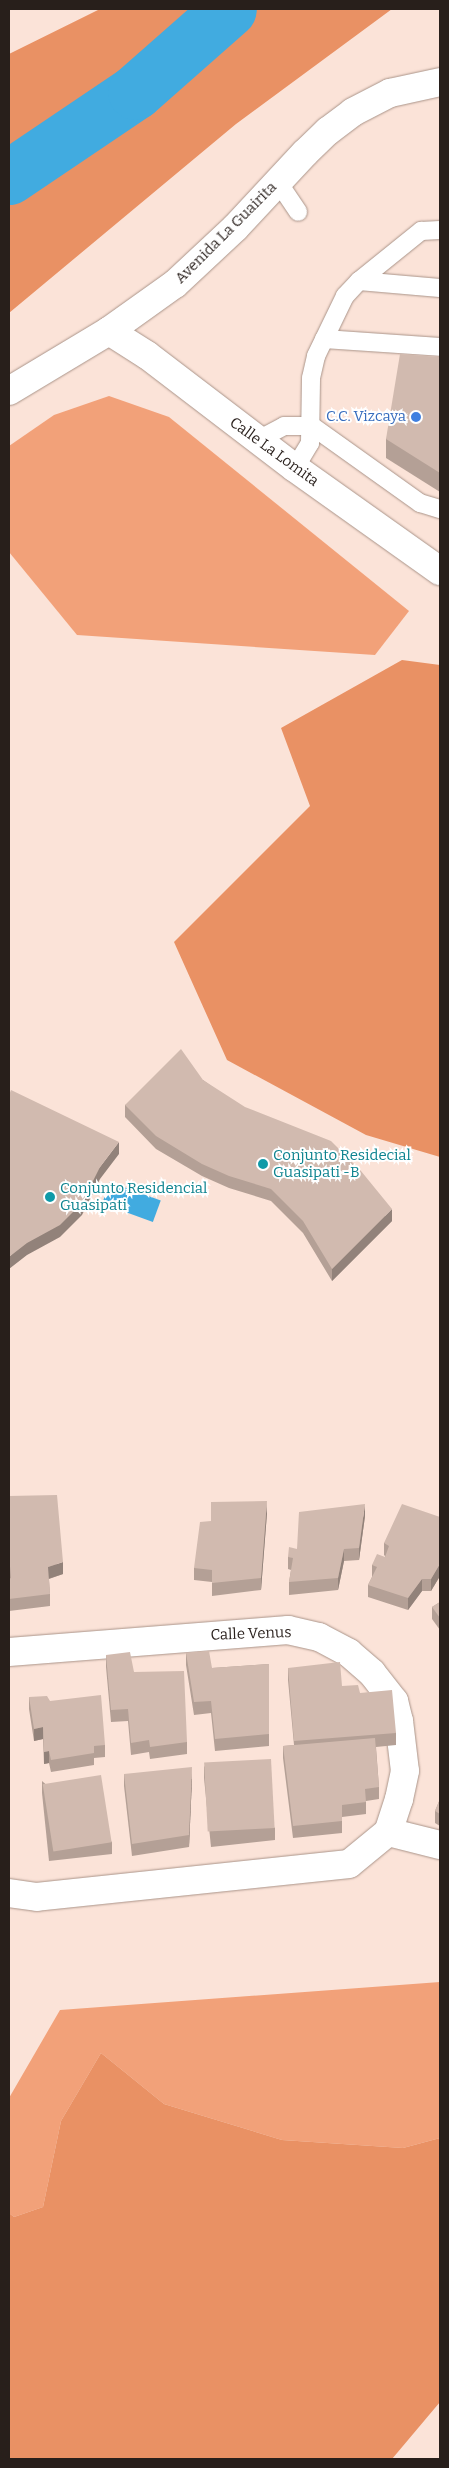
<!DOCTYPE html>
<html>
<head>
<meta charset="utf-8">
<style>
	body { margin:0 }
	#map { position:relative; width:449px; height:2468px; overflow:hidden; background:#fbe3d8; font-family:Bitter,serif }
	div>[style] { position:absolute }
	.green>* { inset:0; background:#f2a179 }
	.forest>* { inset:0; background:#e99164 }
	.water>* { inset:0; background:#41abe0; transform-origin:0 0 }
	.river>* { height:55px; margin:-27.5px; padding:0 27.5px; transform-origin:27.5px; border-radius:27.5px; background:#41abe0 }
	.roads { filter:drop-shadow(0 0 1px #aa9489) drop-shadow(0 0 1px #aa9489) }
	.service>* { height:18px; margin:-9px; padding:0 9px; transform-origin:9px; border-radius:9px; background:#fff }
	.minor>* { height:28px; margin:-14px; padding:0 14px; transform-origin:14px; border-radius:14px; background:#fff }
	.tertiary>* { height:28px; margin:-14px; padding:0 14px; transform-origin:14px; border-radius:14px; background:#fff }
	.wall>* { inset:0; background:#b4a096 }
	.shaded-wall>* { inset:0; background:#92827a }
	.building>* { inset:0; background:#d1baaf; transform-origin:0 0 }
	.dots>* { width:14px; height:14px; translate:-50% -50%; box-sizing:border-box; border:2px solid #fff; border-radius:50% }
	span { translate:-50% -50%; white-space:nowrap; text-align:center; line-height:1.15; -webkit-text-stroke:4px #fff; paint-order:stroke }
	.street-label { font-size:15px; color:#281f1b }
	.shop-label { font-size:15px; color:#366cbe }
	.right { translate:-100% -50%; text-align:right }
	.culture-label { font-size:15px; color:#0d838f }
	.left { translate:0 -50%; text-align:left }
	.frame { position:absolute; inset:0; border:10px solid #281f1b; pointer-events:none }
</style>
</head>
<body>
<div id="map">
	<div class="green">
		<div style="clip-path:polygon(109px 396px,169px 417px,409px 611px,375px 655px,77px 635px,9px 552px,9px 446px,54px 415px)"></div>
		<div style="clip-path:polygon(440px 1982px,440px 2138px,403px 2148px,282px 2140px,164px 2104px,101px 2053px,61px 2121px,43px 2207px,14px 2217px,9px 2213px,9px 2098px,60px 2010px)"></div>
	</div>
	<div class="forest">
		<div style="clip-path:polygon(100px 9px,392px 9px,236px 124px,9px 313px,9px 54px)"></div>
		<div style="clip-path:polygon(402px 660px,440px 665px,440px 1157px,366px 1135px,227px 1060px,174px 942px,310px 806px,281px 728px)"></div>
		<div style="clip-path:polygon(101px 2053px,164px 2104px,282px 2140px,403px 2148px,440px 2138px,440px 2402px,392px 2459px,9px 2459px,9px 2213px,14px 2217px,43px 2207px,61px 2121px)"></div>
	</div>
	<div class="water">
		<div style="left:110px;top:1182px;width:54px;height:23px;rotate:20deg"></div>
	</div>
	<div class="river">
		<div style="left:9px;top:177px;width:152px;rotate:-34deg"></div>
		<div style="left:135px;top:92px;width:125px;rotate:-41.4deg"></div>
	</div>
	<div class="roads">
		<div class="service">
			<div style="left:278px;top:182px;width:36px;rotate:56deg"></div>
			<div style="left:359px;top:281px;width:80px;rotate:-38.9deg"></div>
			<div style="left:421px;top:231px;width:19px;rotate:-3deg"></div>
			<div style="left:324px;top:339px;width:116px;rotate:3.9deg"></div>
			<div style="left:258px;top:440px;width:30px;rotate:-28deg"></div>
			<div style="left:284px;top:426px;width:28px"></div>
			<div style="left:312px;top:426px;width:133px;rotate:35.5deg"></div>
			<div style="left:420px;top:503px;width:21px;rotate:17deg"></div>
			<div style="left:295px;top:468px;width:29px;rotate:-59deg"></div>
			<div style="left:310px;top:443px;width:65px;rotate:-89.1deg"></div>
			<div style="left:311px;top:378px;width:23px;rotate:-77deg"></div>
			<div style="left:316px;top:356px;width:67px;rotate:-64.2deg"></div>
			<div style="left:345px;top:296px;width:21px;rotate:-47deg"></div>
			<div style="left:359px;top:281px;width:81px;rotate:4.9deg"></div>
		</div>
		<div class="minor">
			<div style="left:109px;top:331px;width:45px;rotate:32.3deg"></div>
			<div style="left:147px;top:355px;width:186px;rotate:37.4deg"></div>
			<div style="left:295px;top:468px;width:178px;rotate:35.4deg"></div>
			<div style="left:9px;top:1652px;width:280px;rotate:-4.5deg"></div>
			<div style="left:288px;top:1630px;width:32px;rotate:13deg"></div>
			<div style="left:319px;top:1637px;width:34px;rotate:28deg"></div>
			<div style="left:349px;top:1653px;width:30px;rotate:41deg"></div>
			<div style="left:372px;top:1673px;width:36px;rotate:52deg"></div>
			<div style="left:394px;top:1701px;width:21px;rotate:76deg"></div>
			<div style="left:399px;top:1721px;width:50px;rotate:83.2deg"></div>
			<div style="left:405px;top:1771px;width:29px;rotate:102deg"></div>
			<div style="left:399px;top:1799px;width:35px;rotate:108deg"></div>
			<div style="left:388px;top:1832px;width:50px;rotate:140.6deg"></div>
			<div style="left:349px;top:1864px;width:314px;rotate:174deg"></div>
			<div style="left:37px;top:1897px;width:28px;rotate:-172deg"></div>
			<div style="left:388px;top:1832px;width:54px;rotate:14deg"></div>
		</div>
		<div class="tertiary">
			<div style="left:9px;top:391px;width:117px;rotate:-31deg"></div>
			<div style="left:109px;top:331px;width:81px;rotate:-35.5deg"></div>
			<div style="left:175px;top:284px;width:82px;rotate:-43deg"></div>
			<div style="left:235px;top:228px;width:103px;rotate:-47deg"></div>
			<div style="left:305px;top:153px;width:32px;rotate:-44deg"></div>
			<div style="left:328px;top:131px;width:31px;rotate:-37deg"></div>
			<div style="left:353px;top:112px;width:42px;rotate:-27.2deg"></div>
			<div style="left:390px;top:93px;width:51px;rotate:-12.4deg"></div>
		</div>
	</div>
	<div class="wall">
		<div style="clip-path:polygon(440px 357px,440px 492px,386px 458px,386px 439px)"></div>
		<div style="clip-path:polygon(203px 1080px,392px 1221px,332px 1281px,303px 1233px,271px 1201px,229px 1188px,202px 1176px,156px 1149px,125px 1117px,125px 1105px)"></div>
		<div style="clip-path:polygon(9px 1496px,63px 1574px,49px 1579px,50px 1594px,50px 1606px,9px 1611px,9px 1579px,10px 1579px,9px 1566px)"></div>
		<div style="clip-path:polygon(267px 1513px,261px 1590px,212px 1596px,212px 1582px,194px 1580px,194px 1568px)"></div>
		<div style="clip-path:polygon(365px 1516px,359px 1560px,344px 1561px,338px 1590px,289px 1595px,289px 1582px,291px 1570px,288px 1569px,288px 1557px,297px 1549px)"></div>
		<div style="clip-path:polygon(440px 1517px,440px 1576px,431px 1591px,422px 1591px,408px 1610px,368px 1597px,368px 1585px,372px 1577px,372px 1565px,385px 1557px,385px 1556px,384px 1555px,384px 1543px)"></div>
		<div style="clip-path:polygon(440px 1602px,440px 1630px,432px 1619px,432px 1607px)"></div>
		<div style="clip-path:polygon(186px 1653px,212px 1668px,269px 1664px,269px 1746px,215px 1751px,211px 1713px,194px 1715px,186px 1665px)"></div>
		<div style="clip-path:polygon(106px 1655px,134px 1672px,187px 1742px,187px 1754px,150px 1759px,149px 1752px,131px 1755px,128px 1721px,111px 1722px,106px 1667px)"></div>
		<div style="clip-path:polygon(288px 1668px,342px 1686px,360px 1693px,396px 1733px,396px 1745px,376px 1747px,379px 1787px,379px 1799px,366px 1801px,366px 1814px,342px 1817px,342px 1833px,293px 1838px,283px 1758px,283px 1746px,294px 1745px,288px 1680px)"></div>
		<div style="clip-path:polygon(29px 1697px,50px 1701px,105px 1745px,105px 1757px,94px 1758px,94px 1765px,51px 1772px,49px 1763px,44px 1764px,43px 1739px,34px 1741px,29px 1709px)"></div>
		<div style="clip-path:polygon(204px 1766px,275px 1828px,275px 1840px,211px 1847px,204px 1778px)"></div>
		<div style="clip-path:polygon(124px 1774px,192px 1779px,189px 1847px,132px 1856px,124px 1786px)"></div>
		<div style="clip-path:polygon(42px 1781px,112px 1842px,112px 1854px,49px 1861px,42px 1793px)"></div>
		<div style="clip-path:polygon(440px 1799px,440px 1826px,435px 1823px,435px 1811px)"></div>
	</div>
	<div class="shaded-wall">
		<div style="clip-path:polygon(119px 1142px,119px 1154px,100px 1179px,82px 1215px,60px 1237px,27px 1255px,9px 1269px,9px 1257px,100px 1167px)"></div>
		<div style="clip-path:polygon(392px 1209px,392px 1221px,332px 1281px,332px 1269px)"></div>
		<div style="clip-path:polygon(267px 1501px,267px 1513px,261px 1590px,261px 1578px)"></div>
		<div style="clip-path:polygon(365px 1504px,365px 1516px,359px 1560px,359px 1548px)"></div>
		<div style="clip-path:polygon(344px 1549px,344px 1561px,338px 1590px,338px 1578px)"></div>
		<div style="clip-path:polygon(63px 1562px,63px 1574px,48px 1579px,48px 1567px)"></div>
		<div style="clip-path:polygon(440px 1563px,440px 1576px,431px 1591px,431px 1579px)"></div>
		<div style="clip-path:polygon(422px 1579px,422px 1591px,408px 1610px,408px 1598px)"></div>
		<div style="clip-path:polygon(43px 1727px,43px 1739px,34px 1741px,34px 1729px)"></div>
		<div style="clip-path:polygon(49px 1751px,49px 1763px,44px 1764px,44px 1752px)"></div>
		<div style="clip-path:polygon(192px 1767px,192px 1779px,189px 1847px,189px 1835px)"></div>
	</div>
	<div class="building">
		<div style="clip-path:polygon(400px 354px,440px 357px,440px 473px,386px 439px)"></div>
		<div style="clip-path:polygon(181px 1049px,203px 1080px,245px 1107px,331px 1141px,361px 1171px,392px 1209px,332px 1269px,303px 1221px,271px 1189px,229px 1176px,202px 1164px,156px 1136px,125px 1105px)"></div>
		<div style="clip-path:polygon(11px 1090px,119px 1142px,100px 1167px,82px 1203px,60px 1225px,27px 1243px,9px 1257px,9px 1095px)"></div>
		<div style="clip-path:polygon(57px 1495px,63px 1562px,48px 1567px,50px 1594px,9px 1599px,9px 1579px,11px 1578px,9px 1554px,9px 1496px)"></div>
		<div style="clip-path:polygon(267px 1501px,261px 1578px,212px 1583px,212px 1570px,194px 1568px,200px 1522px,211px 1521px,211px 1502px)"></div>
		<div style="clip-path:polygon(365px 1504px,359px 1548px,344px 1549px,338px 1578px,289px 1582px,293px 1558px,288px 1557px,289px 1547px,297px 1549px,299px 1512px)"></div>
		<div style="clip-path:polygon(402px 1504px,440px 1517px,440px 1564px,431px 1579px,422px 1579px,408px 1598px,368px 1585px,377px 1567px,372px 1565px,377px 1554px,385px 1557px,389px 1546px,384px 1543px)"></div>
		<div style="clip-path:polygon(440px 1602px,440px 1618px,432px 1607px)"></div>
		<div style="clip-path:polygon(209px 1651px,212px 1668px,269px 1664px,269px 1734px,215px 1739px,211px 1701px,194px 1702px,186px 1653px)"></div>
		<div style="clip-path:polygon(130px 1652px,134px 1672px,184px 1671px,187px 1742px,150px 1747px,149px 1740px,131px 1743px,128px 1709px,111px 1710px,106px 1655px)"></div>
		<div style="clip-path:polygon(340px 1662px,342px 1686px,358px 1685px,360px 1693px,392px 1690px,396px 1733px,294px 1741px,288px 1668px)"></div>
		<div style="clip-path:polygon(101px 1695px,105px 1745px,94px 1746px,94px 1753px,51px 1760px,49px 1751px,44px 1752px,43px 1727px,34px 1729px,29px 1697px,47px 1696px,50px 1701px)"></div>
		<div style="clip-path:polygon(375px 1738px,379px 1787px,365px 1789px,366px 1802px,342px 1805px,342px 1821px,293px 1826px,283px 1746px)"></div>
		<div style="left:271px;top:1759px;width:69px;height:67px;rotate:87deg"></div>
		<div style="clip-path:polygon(192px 1767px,189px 1835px,132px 1844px,124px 1774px)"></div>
		<div style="left:101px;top:1775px;width:68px;height:59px;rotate:81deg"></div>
		<div style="clip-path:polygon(440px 1799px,440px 1814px,435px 1811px)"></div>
	</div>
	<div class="dots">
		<div style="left:416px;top:417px;background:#3f7fe0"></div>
		<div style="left:263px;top:1164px;background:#0f9aa8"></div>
		<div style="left:50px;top:1197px;background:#0f9aa8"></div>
	</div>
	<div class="street-label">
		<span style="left:226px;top:233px;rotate:-45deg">Avenida La Guairita</span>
		<span style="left:274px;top:452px;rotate:36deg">Calle La Lomita</span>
		<span style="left:251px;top:1634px;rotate:-2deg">Calle Venus</span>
	</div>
	<div class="shop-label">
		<span class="right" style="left:406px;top:417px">C.C. Vizcaya</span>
	</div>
	<div class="culture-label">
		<span class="left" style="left:273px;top:1164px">Conjunto Residecial<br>Guasipati -B</span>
		<span class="left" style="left:60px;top:1197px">Conjunto Residencial<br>Guasipati</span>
	</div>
	<div class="frame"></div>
</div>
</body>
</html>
